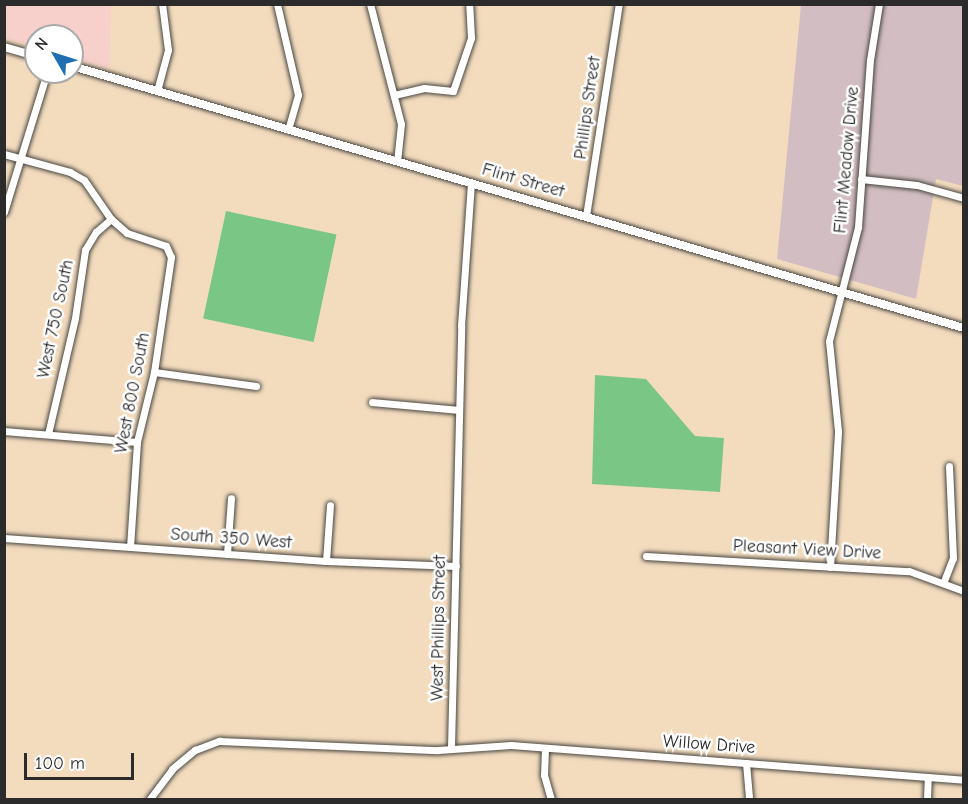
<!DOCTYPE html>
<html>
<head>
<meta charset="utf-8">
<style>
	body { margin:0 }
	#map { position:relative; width:968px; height:804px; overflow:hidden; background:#f3dcbe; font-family:"Comic Neue",sans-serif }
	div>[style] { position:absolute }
	.built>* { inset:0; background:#f7d0cb }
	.industrial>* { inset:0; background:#d2bec2 }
	.green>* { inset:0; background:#7ac785; transform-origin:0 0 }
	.roads { filter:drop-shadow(0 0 2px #494641) drop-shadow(0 0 2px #494641) }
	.minor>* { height:7px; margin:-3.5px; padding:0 3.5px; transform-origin:3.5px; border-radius:3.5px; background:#fff }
	.tertiary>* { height:8px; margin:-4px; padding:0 4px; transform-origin:4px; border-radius:4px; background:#fff }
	span { translate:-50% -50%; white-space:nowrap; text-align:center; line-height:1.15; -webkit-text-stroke:5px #fff; paint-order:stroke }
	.street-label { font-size:18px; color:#2b2b2b }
	.frame { position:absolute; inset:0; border:6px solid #2b2b2b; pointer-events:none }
	.north { position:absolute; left:24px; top:24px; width:60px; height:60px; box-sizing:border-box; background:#fff; border:2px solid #aaa; border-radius:50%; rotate:309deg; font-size:16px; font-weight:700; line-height:24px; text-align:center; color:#2b2b2b }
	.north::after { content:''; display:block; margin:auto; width:21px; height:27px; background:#1f6fb2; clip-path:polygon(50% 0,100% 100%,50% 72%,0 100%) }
	.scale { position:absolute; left:24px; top:753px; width:110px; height:27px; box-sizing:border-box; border:3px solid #2b2b2b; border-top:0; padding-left:8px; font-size:18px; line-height:21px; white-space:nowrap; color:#2b2b2b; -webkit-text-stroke:4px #fff; paint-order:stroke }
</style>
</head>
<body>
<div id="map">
	<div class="built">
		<div style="clip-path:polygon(4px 5px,111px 5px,110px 69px,72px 58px,72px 36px,36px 36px,36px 47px,5px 38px)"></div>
	</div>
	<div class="industrial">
		<div style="clip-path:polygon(801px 5px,963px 5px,963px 186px,936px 179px,916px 299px,777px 259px)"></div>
	</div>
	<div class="green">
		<div style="left:226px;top:211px;width:113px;height:110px;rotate:12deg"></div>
		<div style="clip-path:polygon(595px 375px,646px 379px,695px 436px,724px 438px,720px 492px,592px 484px)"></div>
	</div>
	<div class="roads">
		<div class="minor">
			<div style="left:277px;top:4px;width:93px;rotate:77deg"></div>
			<div style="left:298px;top:95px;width:36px;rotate:106deg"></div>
			<div style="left:370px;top:4px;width:124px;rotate:75.5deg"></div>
			<div style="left:401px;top:124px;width:37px;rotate:96deg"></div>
			<div style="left:157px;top:91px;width:42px;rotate:-75deg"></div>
			<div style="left:168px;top:50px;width:46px;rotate:-97.4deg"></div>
			<div style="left:394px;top:95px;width:31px;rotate:-13deg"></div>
			<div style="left:424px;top:88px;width:29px;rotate:6deg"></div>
			<div style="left:453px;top:91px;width:56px;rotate:-71.2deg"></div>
			<div style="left:471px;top:38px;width:34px;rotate:-93deg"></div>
			<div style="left:4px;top:154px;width:68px;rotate:15.3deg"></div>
			<div style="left:70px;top:172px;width:16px;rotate:30deg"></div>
			<div style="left:84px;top:180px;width:47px;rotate:55.3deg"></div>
			<div style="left:111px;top:219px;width:21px;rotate:41deg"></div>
			<div style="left:127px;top:233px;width:41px;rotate:18.4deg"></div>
			<div style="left:166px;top:246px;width:12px;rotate:66deg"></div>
			<div style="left:171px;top:257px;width:116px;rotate:98.4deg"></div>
			<div style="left:154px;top:372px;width:72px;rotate:103.7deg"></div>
			<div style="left:137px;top:442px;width:105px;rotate:93.8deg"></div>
			<div style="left:861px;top:179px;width:56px;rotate:6.1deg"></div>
			<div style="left:917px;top:185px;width:49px;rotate:15.5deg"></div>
			<div style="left:4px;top:212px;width:146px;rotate:-72.9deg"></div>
			<div style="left:586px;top:216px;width:215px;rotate:-81.2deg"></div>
			<div style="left:154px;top:372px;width:103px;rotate:7.8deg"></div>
			<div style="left:372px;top:402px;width:87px;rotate:5.3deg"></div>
			<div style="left:4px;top:431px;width:133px;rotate:4.7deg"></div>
			<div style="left:48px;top:434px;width:119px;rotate:-76.9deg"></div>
			<div style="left:75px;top:318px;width:69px;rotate:-81.6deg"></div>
			<div style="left:85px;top:250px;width:21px;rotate:-59deg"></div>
			<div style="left:96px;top:232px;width:20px;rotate:-41deg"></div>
			<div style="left:4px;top:538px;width:323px;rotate:4.1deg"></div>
			<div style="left:326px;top:561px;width:130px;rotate:2.2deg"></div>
			<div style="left:227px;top:554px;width:56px;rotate:-85.9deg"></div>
			<div style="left:646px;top:556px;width:263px;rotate:3.3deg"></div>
			<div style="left:909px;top:571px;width:59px;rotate:20deg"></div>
			<div style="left:326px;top:561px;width:56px;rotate:-85.9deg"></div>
			<div style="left:830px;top:567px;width:136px;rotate:-86.6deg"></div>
			<div style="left:838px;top:431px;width:90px;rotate:-95.7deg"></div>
			<div style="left:829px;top:341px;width:118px;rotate:-75.7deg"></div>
			<div style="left:858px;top:227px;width:167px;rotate:-85.9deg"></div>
			<div style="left:870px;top:60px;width:57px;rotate:-80.9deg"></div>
			<div style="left:944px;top:581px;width:25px;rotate:-69deg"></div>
			<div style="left:953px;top:558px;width:92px;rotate:-92.5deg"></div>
			<div style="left:451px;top:747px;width:421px;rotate:-88.6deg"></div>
			<div style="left:461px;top:326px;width:143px;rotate:-86deg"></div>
			<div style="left:545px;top:748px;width:27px;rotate:92deg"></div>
			<div style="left:544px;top:775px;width:26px;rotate:74deg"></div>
			<div style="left:746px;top:763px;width:37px;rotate:85deg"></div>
			<div style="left:149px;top:800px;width:39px;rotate:-53deg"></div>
			<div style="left:172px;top:769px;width:30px;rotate:-40deg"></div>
			<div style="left:195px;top:750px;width:26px;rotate:-21deg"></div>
			<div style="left:219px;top:741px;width:219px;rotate:2.4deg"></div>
			<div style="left:438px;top:750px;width:73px;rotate:-3.9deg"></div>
			<div style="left:511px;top:745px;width:454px;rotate:4.4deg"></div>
			<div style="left:927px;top:800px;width:23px;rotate:-88deg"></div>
		</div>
		<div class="tertiary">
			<div style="left:4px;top:47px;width:33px;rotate:16deg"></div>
			<div style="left:72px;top:66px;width:930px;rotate:16.37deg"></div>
		</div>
	</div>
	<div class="street-label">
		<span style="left:588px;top:108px;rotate:-82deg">Phillips Street</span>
		<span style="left:847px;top:160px;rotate:-85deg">Flint Meadow Drive</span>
		<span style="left:523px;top:181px;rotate:16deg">Flint Street</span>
		<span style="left:56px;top:319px;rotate:-78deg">West 750 South</span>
		<span style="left:133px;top:393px;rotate:-79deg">West 800 South</span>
		<span style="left:231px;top:539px;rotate:4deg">South 350 West</span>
		<span style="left:807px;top:550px;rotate:3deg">Pleasant View Drive</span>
		<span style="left:439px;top:628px;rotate:-89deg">West Phillips Street</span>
		<span style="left:709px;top:745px;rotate:4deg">Willow Drive</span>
	</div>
	<div class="frame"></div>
	<div class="north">N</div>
	<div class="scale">100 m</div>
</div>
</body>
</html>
